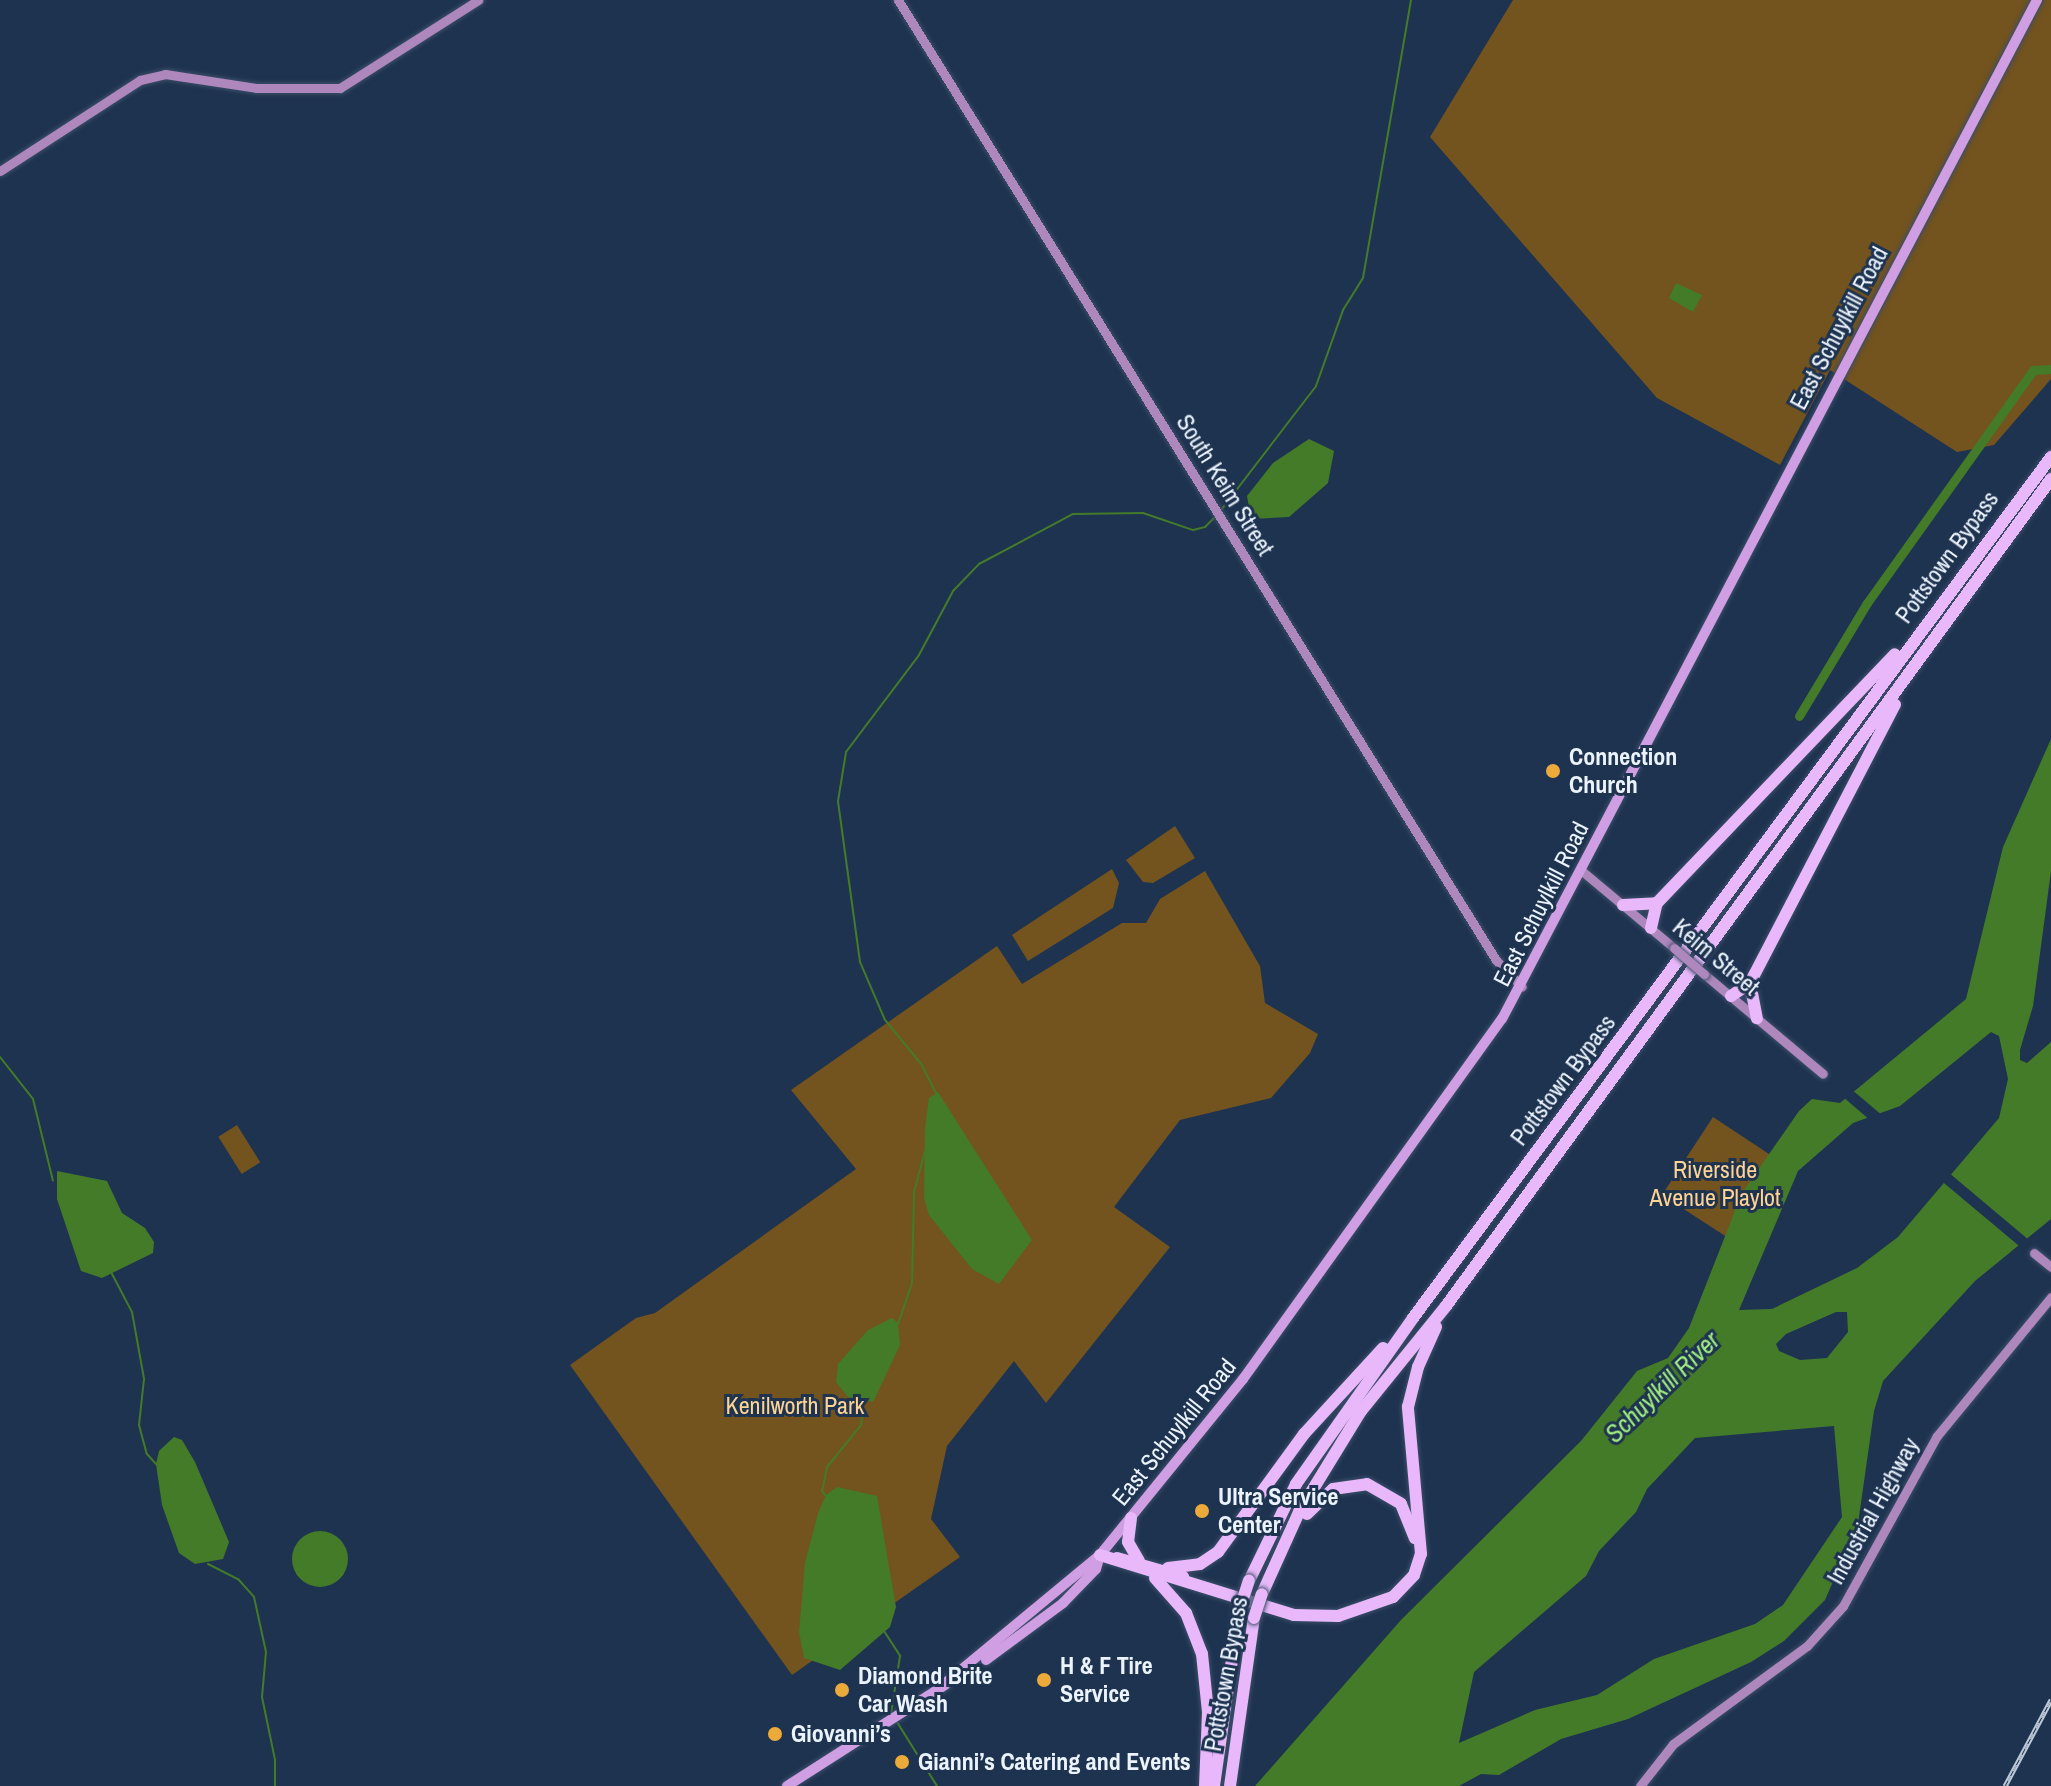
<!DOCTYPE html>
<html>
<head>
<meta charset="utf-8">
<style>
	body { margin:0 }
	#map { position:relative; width:2051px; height:1786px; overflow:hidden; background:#1e3350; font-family:"Archivo Narrow",sans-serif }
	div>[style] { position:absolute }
	.green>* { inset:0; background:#73531e; transform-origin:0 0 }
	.water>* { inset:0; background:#447b28 }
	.round { border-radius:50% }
	.pier>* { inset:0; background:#1e3350; transform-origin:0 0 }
	.stream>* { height:2px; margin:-1px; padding:0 1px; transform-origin:1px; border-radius:1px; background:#447b28 }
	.canal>* { height:9px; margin:-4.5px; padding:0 4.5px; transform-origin:4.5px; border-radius:4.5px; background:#447b28 }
	.roads { filter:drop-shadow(0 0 2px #3b4e68) drop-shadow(0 0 2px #3b4e68) }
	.secondary>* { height:9px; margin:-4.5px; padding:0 4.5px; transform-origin:4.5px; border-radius:4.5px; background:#ae87bc }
	.primary>* { height:10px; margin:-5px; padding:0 5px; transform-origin:5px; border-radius:5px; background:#d09ee2 }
	.highway>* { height:12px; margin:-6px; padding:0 6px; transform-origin:6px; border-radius:6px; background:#e8b8fa }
	.rail>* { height:5px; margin-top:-2.5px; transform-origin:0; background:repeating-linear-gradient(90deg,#1e3350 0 6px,#bec9d8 0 12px); box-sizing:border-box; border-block:2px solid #bec9d8 }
	.bridges { filter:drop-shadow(0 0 2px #3b4e68) drop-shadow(0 0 2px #3b4e68) }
	.secondary-bridge>* { height:9px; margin:-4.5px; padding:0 4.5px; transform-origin:4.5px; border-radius:4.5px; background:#ae87bc }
	.highway-bridge>* { height:12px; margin:-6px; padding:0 6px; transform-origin:6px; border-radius:6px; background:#e8b8fa }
	.dots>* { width:22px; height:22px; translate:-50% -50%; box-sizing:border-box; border:4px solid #1e3350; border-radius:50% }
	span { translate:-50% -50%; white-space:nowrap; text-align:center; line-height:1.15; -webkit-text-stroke:6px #1e3350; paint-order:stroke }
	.street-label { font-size:24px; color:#ebf3fe }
	.poi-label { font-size:24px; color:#ebf3fe; font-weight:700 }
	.left { translate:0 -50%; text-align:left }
	.park-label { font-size:24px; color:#ffd392 }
	.water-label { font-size:26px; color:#a1ec80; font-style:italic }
</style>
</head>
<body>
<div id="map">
	<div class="green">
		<div style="clip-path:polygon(1513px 0,2051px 0,2051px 379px,1994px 445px,1957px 452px,1830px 370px,1780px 465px,1657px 398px,1430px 137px)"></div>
		<div style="clip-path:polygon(1175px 826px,1195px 858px,1153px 883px,1143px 882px,1126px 860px)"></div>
		<div style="clip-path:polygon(1112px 869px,1119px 883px,1113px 908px,1028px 961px,1012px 935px)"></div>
		<div style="clip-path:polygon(1205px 871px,1260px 966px,1265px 1003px,1318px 1034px,1310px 1053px,1271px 1098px,1180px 1120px,1114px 1207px,1170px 1247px,1046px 1403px,1014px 1361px,947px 1446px,931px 1519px,960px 1557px,792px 1675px,570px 1365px,636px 1318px,655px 1313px,856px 1169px,791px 1090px,997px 946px,1022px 984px,1122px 923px,1146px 923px,1160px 899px)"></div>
		<div style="clip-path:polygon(1713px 1117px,1769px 1154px,1733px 1241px,1662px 1195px)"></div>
		<div style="left:237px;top:1125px;width:44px;height:22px;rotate:58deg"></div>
	</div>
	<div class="water">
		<div style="clip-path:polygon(1676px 283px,1702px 295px,1693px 312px,1669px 298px)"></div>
		<div style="clip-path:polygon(1309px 439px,1334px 451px,1328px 483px,1289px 517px,1251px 519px,1247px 496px,1273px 463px)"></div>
		<div style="clip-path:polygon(evenodd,2051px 739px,2051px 871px,2033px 1006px,2020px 1050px,2020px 1060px,2027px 1063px,2051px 1042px,2051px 1219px,1975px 1281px,1883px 1381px,1874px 1411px,1858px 1524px,1825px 1600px,1784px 1641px,1751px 1662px,1628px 1719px,1561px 1739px,1499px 1775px,1481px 1774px,1459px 1786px,1255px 1786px,1401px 1620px,1581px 1441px,1637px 1371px,1668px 1358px,1689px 1328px,1742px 1193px,1799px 1111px,1812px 1099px,1840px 1103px,1966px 999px,2003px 847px,2051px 739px,1991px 1032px,1999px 1036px,2008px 1079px,1999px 1118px,1898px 1237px,1857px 1268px,1772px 1309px,1739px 1310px,1798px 1171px,1853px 1123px,1900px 1106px,1991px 1032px,2051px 739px,1836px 1312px,1847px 1312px,1848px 1332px,1827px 1358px,1800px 1360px,1779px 1351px,1776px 1344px,1786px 1334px,1836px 1312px,2051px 739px,1834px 1426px,1842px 1517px,1783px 1605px,1755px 1624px,1654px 1659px,1597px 1695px,1535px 1710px,1459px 1743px,1474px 1672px,1586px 1576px,1599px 1551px,1636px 1512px,1647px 1489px,1695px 1438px,1834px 1426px)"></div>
		<div style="clip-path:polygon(938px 1092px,1032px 1240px,999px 1284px,972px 1269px,929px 1215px,924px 1198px,925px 1128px,929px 1098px)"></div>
		<div style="clip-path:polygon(57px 1171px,107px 1181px,122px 1213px,145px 1228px,154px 1242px,153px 1253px,102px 1278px,81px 1271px,57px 1199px)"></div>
		<div style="clip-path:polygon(892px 1318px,898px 1323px,900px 1345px,873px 1402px,848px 1397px,836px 1382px,838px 1364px,868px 1330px)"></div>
		<div style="clip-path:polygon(174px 1437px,182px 1440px,195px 1462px,229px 1542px,223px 1559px,195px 1564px,179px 1553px,162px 1505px,156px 1464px,159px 1451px)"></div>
		<div style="clip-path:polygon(837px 1487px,877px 1496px,896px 1607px,890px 1627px,840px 1670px,804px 1658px,799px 1632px,805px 1563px,818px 1513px,826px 1495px)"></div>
		<div class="round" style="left:292px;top:1531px;width:56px;height:56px"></div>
	</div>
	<div class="pier">
		<div style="clip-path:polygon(1851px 1089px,1883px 1116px,1871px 1121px,1842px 1096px)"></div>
		<div style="left:1948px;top:1172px;width:106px;height:11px;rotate:40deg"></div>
	</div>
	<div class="stream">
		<div style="left:1221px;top:510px;width:156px;rotate:-52.5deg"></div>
		<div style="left:1316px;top:386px;width:81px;rotate:-70.4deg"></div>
		<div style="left:1343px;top:310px;width:38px;rotate:-58deg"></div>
		<div style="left:1363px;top:278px;width:282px;rotate:-80.2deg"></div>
		<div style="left:0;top:1057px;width:53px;rotate:51.8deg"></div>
		<div style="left:33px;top:1099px;width:84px;rotate:76.3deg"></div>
		<div style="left:936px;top:1093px;width:31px;rotate:-117deg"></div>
		<div style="left:922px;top:1065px;width:58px;rotate:-129.4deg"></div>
		<div style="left:885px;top:1020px;width:63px;rotate:-113.3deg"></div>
		<div style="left:860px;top:962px;width:162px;rotate:-97.8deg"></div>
		<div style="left:838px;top:801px;width:50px;rotate:-80.7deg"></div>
		<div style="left:846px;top:752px;width:121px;rotate:-53deg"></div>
		<div style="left:919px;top:655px;width:72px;rotate:-62deg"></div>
		<div style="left:953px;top:591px;width:37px;rotate:-46deg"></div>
		<div style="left:979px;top:564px;width:106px;rotate:-28deg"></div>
		<div style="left:1073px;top:514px;width:70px;rotate:-0.8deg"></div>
		<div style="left:1143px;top:513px;width:53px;rotate:18.8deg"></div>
		<div style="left:1193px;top:530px;width:12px;rotate:-14deg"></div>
		<div style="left:1205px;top:527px;width:17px;rotate:-45deg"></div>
		<div style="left:111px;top:1272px;width:45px;rotate:62.3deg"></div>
		<div style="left:132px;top:1312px;width:68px;rotate:79.8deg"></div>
		<div style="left:144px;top:1379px;width:46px;rotate:96.2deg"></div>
		<div style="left:139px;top:1425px;width:30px;rotate:75deg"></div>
		<div style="left:147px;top:1454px;width:15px;rotate:48deg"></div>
		<div style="left:898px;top:1324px;width:43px;rotate:-71.1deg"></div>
		<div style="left:912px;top:1283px;width:91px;rotate:-88.7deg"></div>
		<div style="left:914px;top:1192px;width:42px;rotate:-75deg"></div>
		<div style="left:826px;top:1496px;width:6px;rotate:-129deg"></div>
		<div style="left:822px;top:1491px;width:25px;rotate:-78deg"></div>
		<div style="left:827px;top:1467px;width:54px;rotate:-51deg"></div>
		<div style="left:861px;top:1425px;width:27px;rotate:-84deg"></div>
		<div style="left:208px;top:1564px;width:34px;rotate:27deg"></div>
		<div style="left:238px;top:1579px;width:24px;rotate:48deg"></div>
		<div style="left:254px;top:1597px;width:56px;rotate:77.7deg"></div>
		<div style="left:266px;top:1652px;width:45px;rotate:95.1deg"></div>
		<div style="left:262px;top:1697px;width:64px;rotate:78.3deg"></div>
		<div style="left:275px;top:1760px;width:26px;rotate:90deg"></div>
		<div style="left:884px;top:1631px;width:30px;rotate:57deg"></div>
		<div style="left:900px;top:1656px;width:59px;rotate:98.8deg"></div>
		<div style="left:897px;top:1722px;width:75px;rotate:58deg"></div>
	</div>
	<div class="canal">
		<div style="left:1799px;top:716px;width:132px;rotate:-59deg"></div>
		<div style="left:1867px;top:603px;width:286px;rotate:-54.5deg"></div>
		<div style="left:2033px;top:370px;width:18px;rotate:-3deg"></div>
	</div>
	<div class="roads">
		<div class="secondary">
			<div style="left:898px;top:0;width:1131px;rotate:58.08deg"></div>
			<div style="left:1496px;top:960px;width:37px;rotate:46deg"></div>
			<div style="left:0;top:171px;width:167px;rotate:-33deg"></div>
			<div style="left:140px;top:80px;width:26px;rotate:-13deg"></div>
			<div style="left:165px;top:74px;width:92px;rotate:8.7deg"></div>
			<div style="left:256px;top:88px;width:84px"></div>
			<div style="left:340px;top:88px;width:164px;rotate:-32.5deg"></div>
			<div style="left:1582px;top:871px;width:120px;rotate:39.9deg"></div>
			<div style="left:1704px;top:974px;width:155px;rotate:40deg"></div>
			<div style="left:2034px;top:1253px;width:22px;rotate:39deg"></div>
			<div style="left:1640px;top:1786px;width:53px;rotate:-51.8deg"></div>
			<div style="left:1673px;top:1744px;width:166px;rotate:-36.2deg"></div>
			<div style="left:1807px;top:1646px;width:54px;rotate:-48deg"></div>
			<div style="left:1843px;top:1606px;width:194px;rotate:-61.1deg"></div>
			<div style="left:1937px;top:1436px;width:180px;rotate:-50.6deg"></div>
		</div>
		<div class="primary">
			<div style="left:986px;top:1660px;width:96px;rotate:-36.5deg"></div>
			<div style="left:1063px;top:1603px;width:47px;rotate:-45.9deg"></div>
			<div style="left:1096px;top:1569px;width:15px;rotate:-74deg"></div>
			<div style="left:939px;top:1688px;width:209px;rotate:-39.6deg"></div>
			<div style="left:1100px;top:1555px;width:227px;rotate:-50.9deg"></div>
			<div style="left:1243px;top:1379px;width:443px;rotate:-54.3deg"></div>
			<div style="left:1502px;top:1019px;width:1151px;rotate:-62.3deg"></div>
			<div style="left:787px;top:1786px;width:188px;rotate:-32.6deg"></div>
		</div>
		<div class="highway">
			<div style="left:1623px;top:905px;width:34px;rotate:-3deg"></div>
			<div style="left:1651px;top:928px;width:26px;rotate:-77deg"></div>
			<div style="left:1657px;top:903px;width:344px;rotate:-46.3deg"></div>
			<div style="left:1750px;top:983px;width:36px;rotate:79deg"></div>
			<div style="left:1731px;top:996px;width:23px;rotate:-34deg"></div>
			<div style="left:1750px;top:983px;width:314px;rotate:-62.5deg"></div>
			<div style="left:1307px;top:1514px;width:36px;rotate:-44deg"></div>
			<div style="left:1333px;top:1489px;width:34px;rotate:-8deg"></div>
			<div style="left:1367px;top:1484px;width:39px;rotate:30deg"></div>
			<div style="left:1401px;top:1504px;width:37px;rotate:68deg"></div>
			<div style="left:1131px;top:1518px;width:24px;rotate:97deg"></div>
			<div style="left:1128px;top:1542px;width:22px;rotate:60deg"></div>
			<div style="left:1100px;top:1555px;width:203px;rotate:17.2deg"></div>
			<div style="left:1294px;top:1615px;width:44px;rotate:1.3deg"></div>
			<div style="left:1338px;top:1616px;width:58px;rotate:-19.1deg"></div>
			<div style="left:1393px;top:1597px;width:30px;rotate:-46deg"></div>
			<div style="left:1414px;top:1575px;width:22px;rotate:-72deg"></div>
			<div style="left:1421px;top:1554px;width:148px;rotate:-95.1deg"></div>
			<div style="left:1408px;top:1407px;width:41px;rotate:-76deg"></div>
			<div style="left:1418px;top:1367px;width:44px;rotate:-65.8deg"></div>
			<div style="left:1117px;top:1558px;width:69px;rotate:16.1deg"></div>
			<div style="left:1168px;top:1568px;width:32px;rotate:-7deg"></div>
			<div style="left:1200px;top:1564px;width:22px;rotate:-34deg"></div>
			<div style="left:1218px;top:1552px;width:146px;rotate:-53.9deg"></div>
			<div style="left:1304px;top:1434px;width:117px;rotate:-47.4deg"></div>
			<div style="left:1155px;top:1578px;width:47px;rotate:48.5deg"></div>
			<div style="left:1186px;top:1613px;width:44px;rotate:68.7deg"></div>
			<div style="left:1202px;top:1654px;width:58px;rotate:84.1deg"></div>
			<div style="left:1208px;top:1712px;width:74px;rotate:92.3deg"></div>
			<div style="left:1249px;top:1581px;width:108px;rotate:-64.1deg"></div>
			<div style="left:1296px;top:1484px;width:203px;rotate:-54.8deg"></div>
			<div style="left:1413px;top:1318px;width:1072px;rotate:-53.46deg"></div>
			<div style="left:1262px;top:1594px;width:90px;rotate:-65.7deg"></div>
			<div style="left:1299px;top:1512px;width:119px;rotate:-58.5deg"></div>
			<div style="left:1361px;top:1411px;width:135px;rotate:-51deg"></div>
			<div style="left:1446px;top:1306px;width:1025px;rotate:-53.81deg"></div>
			<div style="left:1214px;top:1786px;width:177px;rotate:-81.9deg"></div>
			<div style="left:1230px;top:1786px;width:170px;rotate:-81.9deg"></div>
		</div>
	</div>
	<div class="rail">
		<div style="left:2005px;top:1786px;width:98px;rotate:-61.9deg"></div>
	</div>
	<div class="bridges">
		<div class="secondary-bridge">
			<div style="left:1674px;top:948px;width:40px;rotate:41deg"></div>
		</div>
		<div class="highway-bridge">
			<div style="left:1239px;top:1611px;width:32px;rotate:-72deg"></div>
			<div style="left:1254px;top:1618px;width:25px;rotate:-72deg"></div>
		</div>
	</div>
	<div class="dots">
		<div style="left:1553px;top:771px;background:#ebaa39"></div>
		<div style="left:1202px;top:1511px;background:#ebaa39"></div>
		<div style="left:1044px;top:1680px;background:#ebaa39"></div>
		<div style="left:842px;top:1690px;background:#ebaa39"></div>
		<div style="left:775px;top:1734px;background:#ebaa39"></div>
		<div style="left:902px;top:1762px;background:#ebaa39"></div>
	</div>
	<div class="street-label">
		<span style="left:1839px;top:328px;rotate:-62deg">East Schuylkill Road</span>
		<span style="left:1225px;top:485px;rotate:58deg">South Keim Street</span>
		<span style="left:1947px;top:557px;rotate:-54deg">Pottstown Bypass</span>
		<span style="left:1541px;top:904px;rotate:-63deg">East Schuylkill Road</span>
		<span style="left:1716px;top:957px;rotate:40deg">Keim Street</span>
		<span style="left:1563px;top:1080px;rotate:-53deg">Pottstown Bypass</span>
		<span style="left:1174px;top:1432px;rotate:-51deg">East Schuylkill Road</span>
		<span style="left:1873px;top:1511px;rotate:-61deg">Industrial Highway</span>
		<span style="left:1226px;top:1674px;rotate:-80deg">Pottstown Bypass</span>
	</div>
	<div class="poi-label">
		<span class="left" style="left:1569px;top:771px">Connection<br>Church</span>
		<span class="left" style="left:1218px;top:1511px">Ultra Service<br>Center</span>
		<span class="left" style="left:1060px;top:1680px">H &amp; F Tire<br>Service</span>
		<span class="left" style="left:858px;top:1690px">Diamond Brite<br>Car Wash</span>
		<span class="left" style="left:791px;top:1734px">Giovanni’s</span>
		<span class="left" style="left:918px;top:1762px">Gianni’s Catering and Events</span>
	</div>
	<div class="park-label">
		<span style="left:1715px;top:1184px">Riverside<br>Avenue Playlot</span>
		<span style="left:795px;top:1406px">Kenilworth Park</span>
	</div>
	<div class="water-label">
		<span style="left:1662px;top:1387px;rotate:-44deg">Schuylkill River</span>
	</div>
</div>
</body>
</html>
